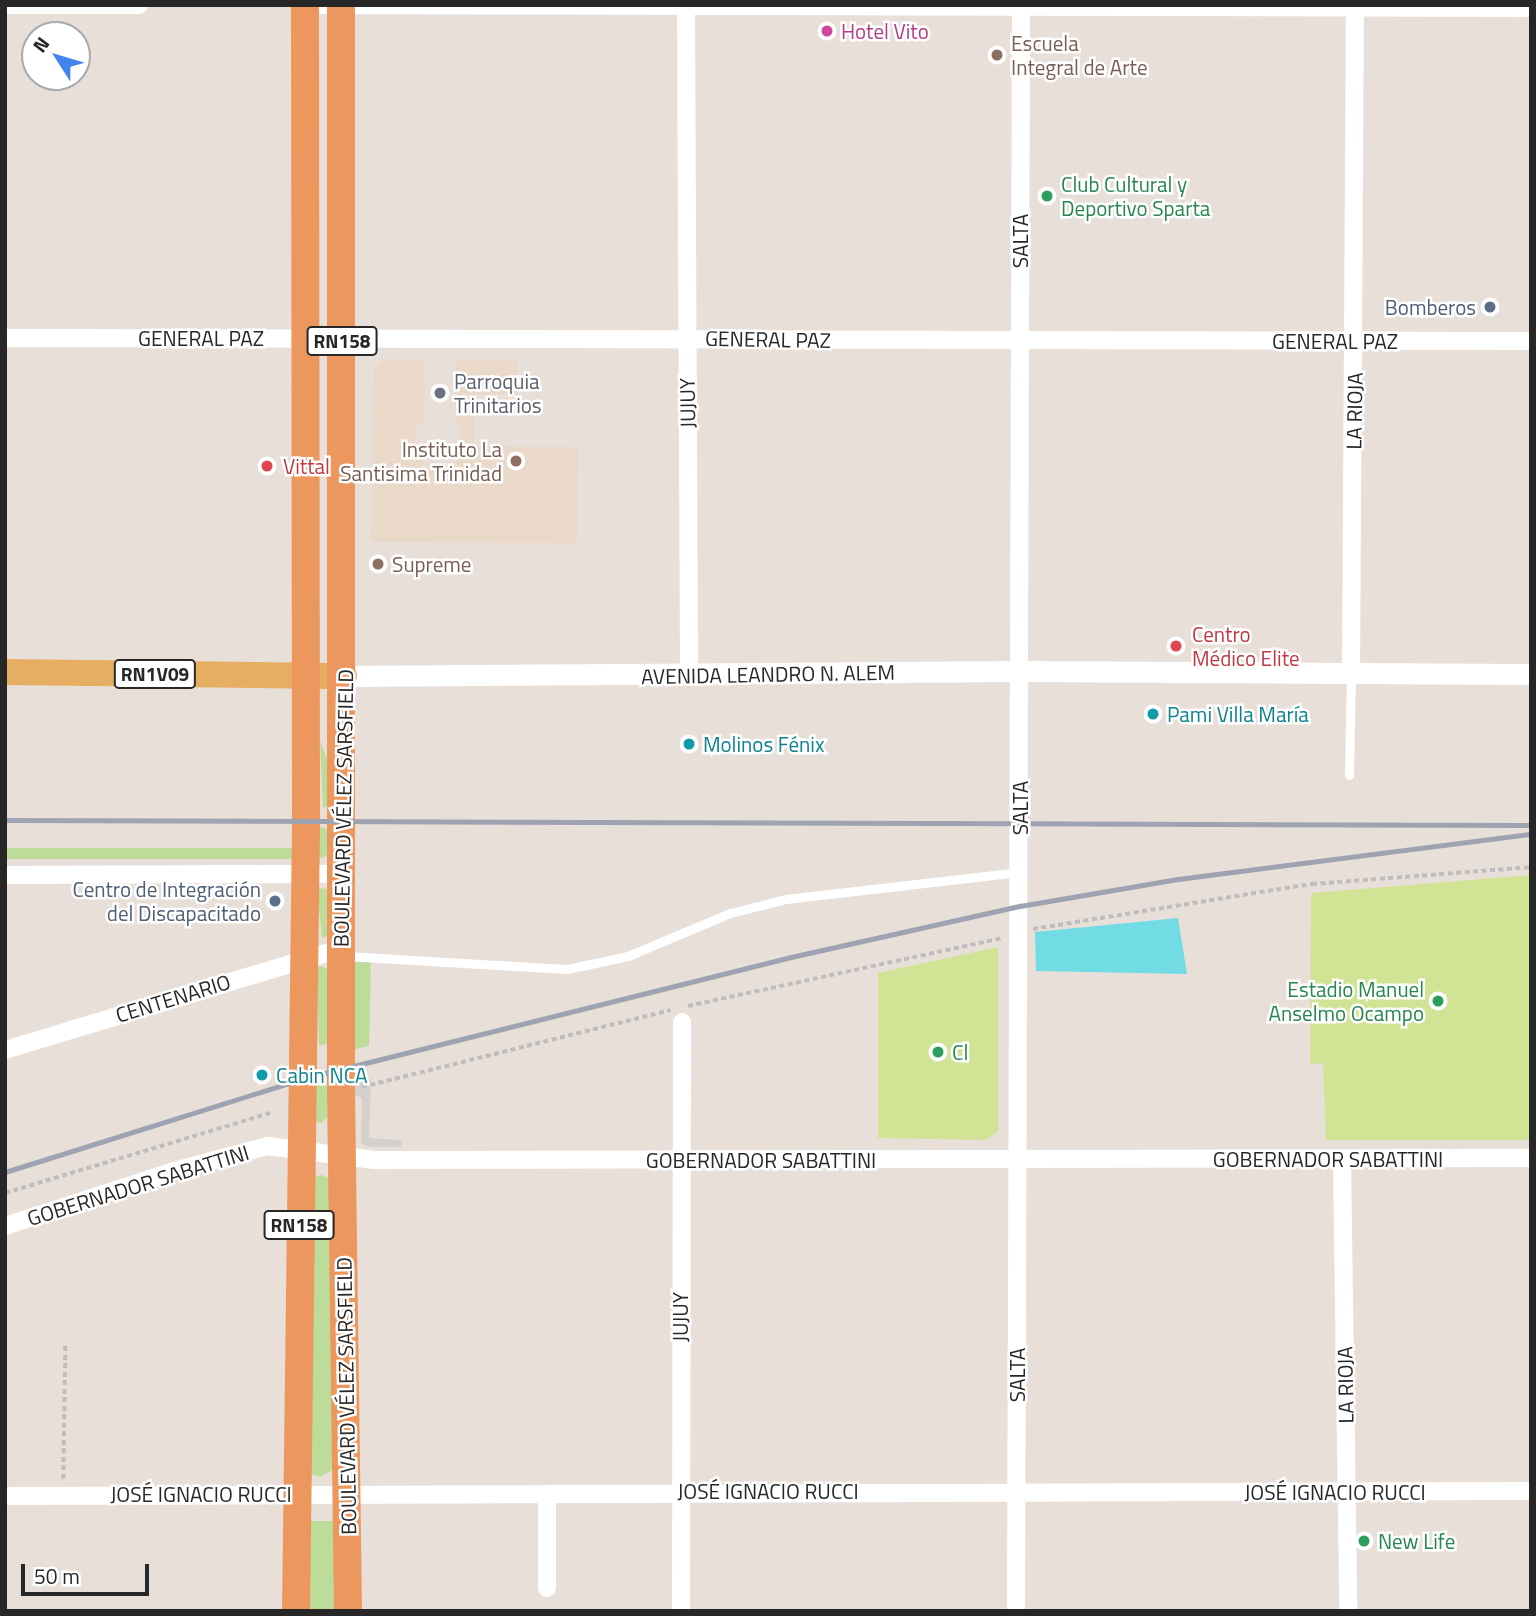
<!DOCTYPE html>
<html>
<head>
<meta charset="utf-8">
<style>
	body { margin:0 }
	#map { position:relative; width:1536px; height:1616px; overflow:hidden; background:#e9dfd9; font-family:"Titillium Web",sans-serif }
	div>[style] { position:absolute }
	.education>* { inset:0; background:#ead9c9 }
	.green>* { inset:0; background:#bddc99; transform-origin:0 0 }
	.pitch>* { inset:0; background:#d1e395 }
	.plaza>* { inset:0; background:#d5d0cc }
	.water>* { inset:0; background:#72dce5 }
	.path>* { height:3.5px; margin-top:-1.75px; transform-origin:0; background:repeating-linear-gradient(90deg,#bebebe 0 5px,transparent 0 8.5px) }
	.service>* { height:9px; margin:-4.5px; padding:0 4.5px; transform-origin:4.5px; border-radius:4.5px; background:#fff }
	.minor>* { height:18px; margin:-9px; padding:0 9px; transform-origin:9px; border-radius:9px; background:#fff }
	.tertiary>* { height:21px; margin:-10.5px; padding:0 10.5px; transform-origin:10.5px; border-radius:10.5px; background:#fff }
	.primary>* { height:26px; margin:-13px; padding:0 13px; transform-origin:13px; border-radius:13px; background:#e6ae62 }
	.trunk>* { height:28px; margin:-14px; padding:0 14px; transform-origin:14px; border-radius:14px; background:#ec975e }
	.rail>* { height:5px; margin:-2.5px; padding:0 2.5px; transform-origin:2.5px; border-radius:2.5px; background:#9da3b0 }
	.dots>* { width:19px; height:19px; translate:-50% -50%; box-sizing:border-box; border:4px solid #fff; border-radius:50% }
	span { translate:-50% -50%; white-space:nowrap; text-align:center; line-height:1.15; -webkit-text-stroke:5px #fff; paint-order:stroke }
	.shield-label span { padding:2px 5px; background:#fff; border:2px solid; border-radius:5px; -webkit-text-stroke-width:0 }
	.shield-label { font-size:19px; color:#272727; font-weight:700 }
	.hotel-label { font-size:21px; color:#b23c85 }
	.left { translate:0 -50%; text-align:left }
	.education-label { font-size:21px; color:#785e54 }
	.right { translate:-100% -50%; text-align:right }
	.leisure-label { font-size:21px; color:#27864d }
	.street-label { font-size:21px; color:#272727 }
	.service-label { font-size:21px; color:#4e5e75 }
	.worship-label { font-size:21px; color:#5b616d }
	.health-label { font-size:21px; color:#be3a42 }
	.culture-label { font-size:21px; color:#0d838f }
	.frame { position:absolute; inset:0; border:7px solid #272727; pointer-events:none }
	.north { position:absolute; left:21px; top:21px; width:70px; height:70px; box-sizing:border-box; background:#fff; border:2px solid #a9a9a9; border-radius:50%; rotate:307deg; font-size:19px; font-weight:700; line-height:28px; text-align:center; color:#272727 }
	.north::after { content:''; display:block; margin:auto; width:24px; height:32px; background:#4383ec; clip-path:polygon(50% 0,100% 100%,50% 72%,0 100%) }
	.scale { position:absolute; left:21px; top:1564px; width:128px; height:32px; box-sizing:border-box; border:4px solid #272727; border-top:0; padding-left:9px; font-size:21px; line-height:24px; white-space:nowrap; color:#272727; -webkit-text-stroke:5px #fff; paint-order:stroke }
</style>
</head>
<body>
<div id="map">
	<div class="education">
		<div style="clip-path:polygon(382px 360px,425px 361px,424px 425px,416px 425px,415px 450px,423px 451px,423px 470px,453px 471px,454px 451px,460px 451px,461px 426px,455px 425px,456px 361px,517px 361px,517px 394px,475px 394px,474px 446px,578px 447px,577px 543px,371px 542px,373px 371px)"></div>
	</div>
	<div class="green">
		<div style="clip-path:polygon(320px 741px,329px 764px,328px 806px,323px 808px)"></div>
		<div style="clip-path:polygon(318px 827px,329px 829px,328px 855px,323px 858px,319px 857px)"></div>
		<div style="left:5px;top:848px;width:291px;height:11px"></div>
		<div style="clip-path:polygon(322px 888px,327px 890px,327px 936px,322px 938px,317px 890px)"></div>
		<div style="clip-path:polygon(354px 962px,371px 962px,369px 1046px,349px 1051px)"></div>
		<div style="clip-path:polygon(322px 966px,328px 970px,328px 1043px,319px 1046px,317px 968px)"></div>
		<div style="clip-path:polygon(321px 1080px,327px 1086px,327px 1117px,321px 1123px,315px 1121px,316px 1084px)"></div>
		<div style="clip-path:polygon(322px 1175px,332px 1180px,334px 1469px,320px 1477px,309px 1473px,315px 1177px)"></div>
		<div style="left:307px;top:1521px;width:29px;height:90px"></div>
	</div>
	<div class="pitch">
		<div style="clip-path:polygon(1531px 875px,1531px 1140px,1326px 1140px,1323px 1063px,1310px 1064px,1311px 893px)"></div>
		<div style="clip-path:polygon(998px 947px,998px 1131px,986px 1140px,878px 1138px,878px 973px)"></div>
	</div>
	<div class="plaza">
		<div style="clip-path:polygon(371px 1079px,369px 1138px,402px 1140px,401px 1147px,368px 1147px,361px 1143px,362px 1098px,351px 1094px,349px 1084px)"></div>
	</div>
	<div class="water">
		<div style="clip-path:polygon(1178px 918px,1187px 974px,1036px 971px,1035px 932px)"></div>
	</div>
	<div class="path">
		<div style="left:1033px;top:929px;width:283px;rotate:-9.2deg"></div>
		<div style="left:1312px;top:884px;width:220px;rotate:-4.4deg"></div>
		<div style="left:688px;top:1006px;width:321px;rotate:-12.2deg"></div>
		<div style="left:362px;top:1087px;width:318px;rotate:-14deg"></div>
		<div style="left:5px;top:1193px;width:280px;rotate:-16.8deg"></div>
		<div style="left:63px;top:1479px;width:134px;rotate:-89.1deg"></div>
	</div>
	<div class="service">
		<div style="left:1349px;top:775px;width:102px;rotate:-88.9deg"></div>
		<div style="left:346px;top:956px;width:221px;rotate:3.4deg"></div>
		<div style="left:567px;top:969px;width:62px;rotate:-12deg"></div>
		<div style="left:628px;top:956px;width:111px;rotate:-22.9deg"></div>
		<div style="left:730px;top:913px;width:58px;rotate:-14deg"></div>
		<div style="left:786px;top:899px;width:236px;rotate:-6.6deg"></div>
	</div>
	<div class="minor">
		<div style="left:5px;top:5px;width:134px"></div>
		<div style="left:314px;top:5px;width:1217px;rotate:0.14deg"></div>
		<div style="left:686px;top:5px;width:670px;rotate:89.74deg"></div>
		<div style="left:5px;top:338px;width:1526px;rotate:0.11deg"></div>
		<div style="left:1351px;top:673px;width:668px;rotate:-89.66deg"></div>
		<div style="left:5px;top:875px;width:337px;rotate:-0.2deg"></div>
		<div style="left:5px;top:1050px;width:352px;rotate:-16.8deg"></div>
		<div style="left:1342px;top:1159px;width:452px;rotate:89.2deg"></div>
		<div style="left:5px;top:1226px;width:178px;rotate:-18deg"></div>
		<div style="left:174px;top:1171px;width:97px;rotate:-14.9deg"></div>
		<div style="left:268px;top:1146px;width:107px;rotate:7.5deg"></div>
		<div style="left:374px;top:1160px;width:1157px;rotate:-0.1deg"></div>
		<div style="left:547px;top:1495px;width:93px;rotate:90deg"></div>
		<div style="left:5px;top:1496px;width:1526px;rotate:-0.19deg"></div>
		<div style="left:681px;top:1611px;width:589px;rotate:-89.9deg"></div>
		<div style="left:1016px;top:1611px;width:1606px;rotate:-89.82deg"></div>
	</div>
	<div class="tertiary">
		<div style="left:344px;top:676px;width:676px;rotate:-0.42deg"></div>
		<div style="left:1020px;top:671px;width:511px;rotate:0.34deg"></div>
	</div>
	<div class="primary">
		<div style="left:5px;top:672px;width:339px;rotate:0.7deg"></div>
	</div>
	<div class="trunk">
		<div style="left:341px;top:5px;width:1086px;rotate:90deg"></div>
		<div style="left:341px;top:1091px;width:520px;rotate:89.23deg"></div>
		<div style="left:296px;top:1611px;width:790px;rotate:-89.27deg"></div>
		<div style="left:306px;top:821px;width:816px;rotate:-90.07deg"></div>
	</div>
	<div class="rail">
		<div style="left:5px;top:820px;width:1526px;rotate:0.19deg"></div>
		<div style="left:5px;top:1172px;width:310px;rotate:-17.4deg"></div>
		<div style="left:301px;top:1079px;width:505px;rotate:-13.98deg"></div>
		<div style="left:791px;top:957px;width:235px;rotate:-12.6deg"></div>
		<div style="left:1020px;top:906px;width:160px;rotate:-9.7deg"></div>
		<div style="left:1178px;top:879px;width:356px;rotate:-7.3deg"></div>
	</div>
	<div class="dots">
		<div style="left:827px;top:31px;background:#d1479c"></div>
		<div style="left:997px;top:55px;background:#8d6e63"></div>
		<div style="left:1047px;top:196px;background:#2e9e5b"></div>
		<div style="left:1490px;top:307px;background:#5c6f8a"></div>
		<div style="left:440px;top:393px;background:#6b7280"></div>
		<div style="left:516px;top:461px;background:#8d6e63"></div>
		<div style="left:267px;top:466px;background:#e0444e"></div>
		<div style="left:378px;top:564px;background:#8d6e63"></div>
		<div style="left:1176px;top:646px;background:#e0444e"></div>
		<div style="left:1153px;top:714px;background:#0f9aa8"></div>
		<div style="left:689px;top:744px;background:#0f9aa8"></div>
		<div style="left:275px;top:901px;background:#5c6f8a"></div>
		<div style="left:1438px;top:1001px;background:#2e9e5b"></div>
		<div style="left:938px;top:1052px;background:#2e9e5b"></div>
		<div style="left:262px;top:1075px;background:#0f9aa8"></div>
		<div style="left:1364px;top:1541px;background:#2e9e5b"></div>
	</div>
	<div class="shield-label">
		<span style="left:342px;top:341px">RN158</span>
		<span style="left:155px;top:674px">RN1V09</span>
		<span style="left:299px;top:1225px">RN158</span>
	</div>
	<div class="hotel-label">
		<span class="left" style="left:841px;top:31px">Hotel Vito</span>
	</div>
	<div class="education-label">
		<span class="left" style="left:1011px;top:55px">Escuela<br>Integral de Arte</span>
		<span class="right" style="left:502px;top:461px">Instituto La<br>Santisima Trinidad</span>
		<span class="left" style="left:392px;top:564px">Supreme</span>
	</div>
	<div class="leisure-label">
		<span class="left" style="left:1061px;top:196px">Club Cultural y<br>Deportivo Sparta</span>
		<span class="right" style="left:1424px;top:1001px">Estadio Manuel<br>Anselmo Ocampo</span>
		<span class="left" style="left:952px;top:1052px">Cl</span>
		<span class="left" style="left:1378px;top:1541px">New Life</span>
	</div>
	<div class="street-label">
		<span style="left:1020px;top:241px;rotate:-90deg">SALTA</span>
		<span style="left:201px;top:338px">GENERAL PAZ</span>
		<span style="left:768px;top:339px;rotate:1deg">GENERAL PAZ</span>
		<span style="left:1335px;top:341px">GENERAL PAZ</span>
		<span style="left:687px;top:403px;rotate:-91deg">JUJUY</span>
		<span style="left:1354px;top:411px;rotate:-89deg">LA RIOJA</span>
		<span style="left:768px;top:674px;rotate:-1deg">AVENIDA LEANDRO N. ALEM</span>
		<span style="left:343px;top:808px;rotate:-89deg">BOULEVARD VÉLEZ SARSFIELD</span>
		<span style="left:1020px;top:808px;rotate:-90deg">SALTA</span>
		<span style="left:173px;top:998px;rotate:-17deg">CENTENARIO</span>
		<span style="left:1328px;top:1159px">GOBERNADOR SABATTINI</span>
		<span style="left:761px;top:1160px">GOBERNADOR SABATTINI</span>
		<span style="left:138px;top:1185px;rotate:-17deg">GOBERNADOR SABATTINI</span>
		<span style="left:680px;top:1317px;rotate:-90deg">JUJUY</span>
		<span style="left:1017px;top:1375px;rotate:-90deg">SALTA</span>
		<span style="left:1345px;top:1385px;rotate:-91deg">LA RIOJA</span>
		<span style="left:346px;top:1396px;rotate:-91deg">BOULEVARD VÉLEZ SARSFIELD</span>
		<span style="left:768px;top:1491px">JOSÉ IGNACIO RUCCI</span>
		<span style="left:1335px;top:1492px">JOSÉ IGNACIO RUCCI</span>
		<span style="left:201px;top:1494px">JOSÉ IGNACIO RUCCI</span>
	</div>
	<div class="service-label">
		<span class="right" style="left:1476px;top:307px">Bomberos</span>
		<span class="right" style="left:261px;top:901px">Centro de Integración<br>del Discapacitado</span>
	</div>
	<div class="worship-label">
		<span class="left" style="left:454px;top:393px">Parroquia<br>Trinitarios</span>
	</div>
	<div class="health-label">
		<span class="left" style="left:283px;top:466px">Vittal</span>
		<span class="left" style="left:1192px;top:646px">Centro<br>Médico Elite</span>
	</div>
	<div class="culture-label">
		<span class="left" style="left:1167px;top:714px">Pami Villa María</span>
		<span class="left" style="left:703px;top:744px">Molinos Fénix</span>
		<span class="left" style="left:276px;top:1075px">Cabin NCA</span>
	</div>
	<div class="frame"></div>
	<div class="north">N</div>
	<div class="scale">50 m</div>
</div>
</body>
</html>
